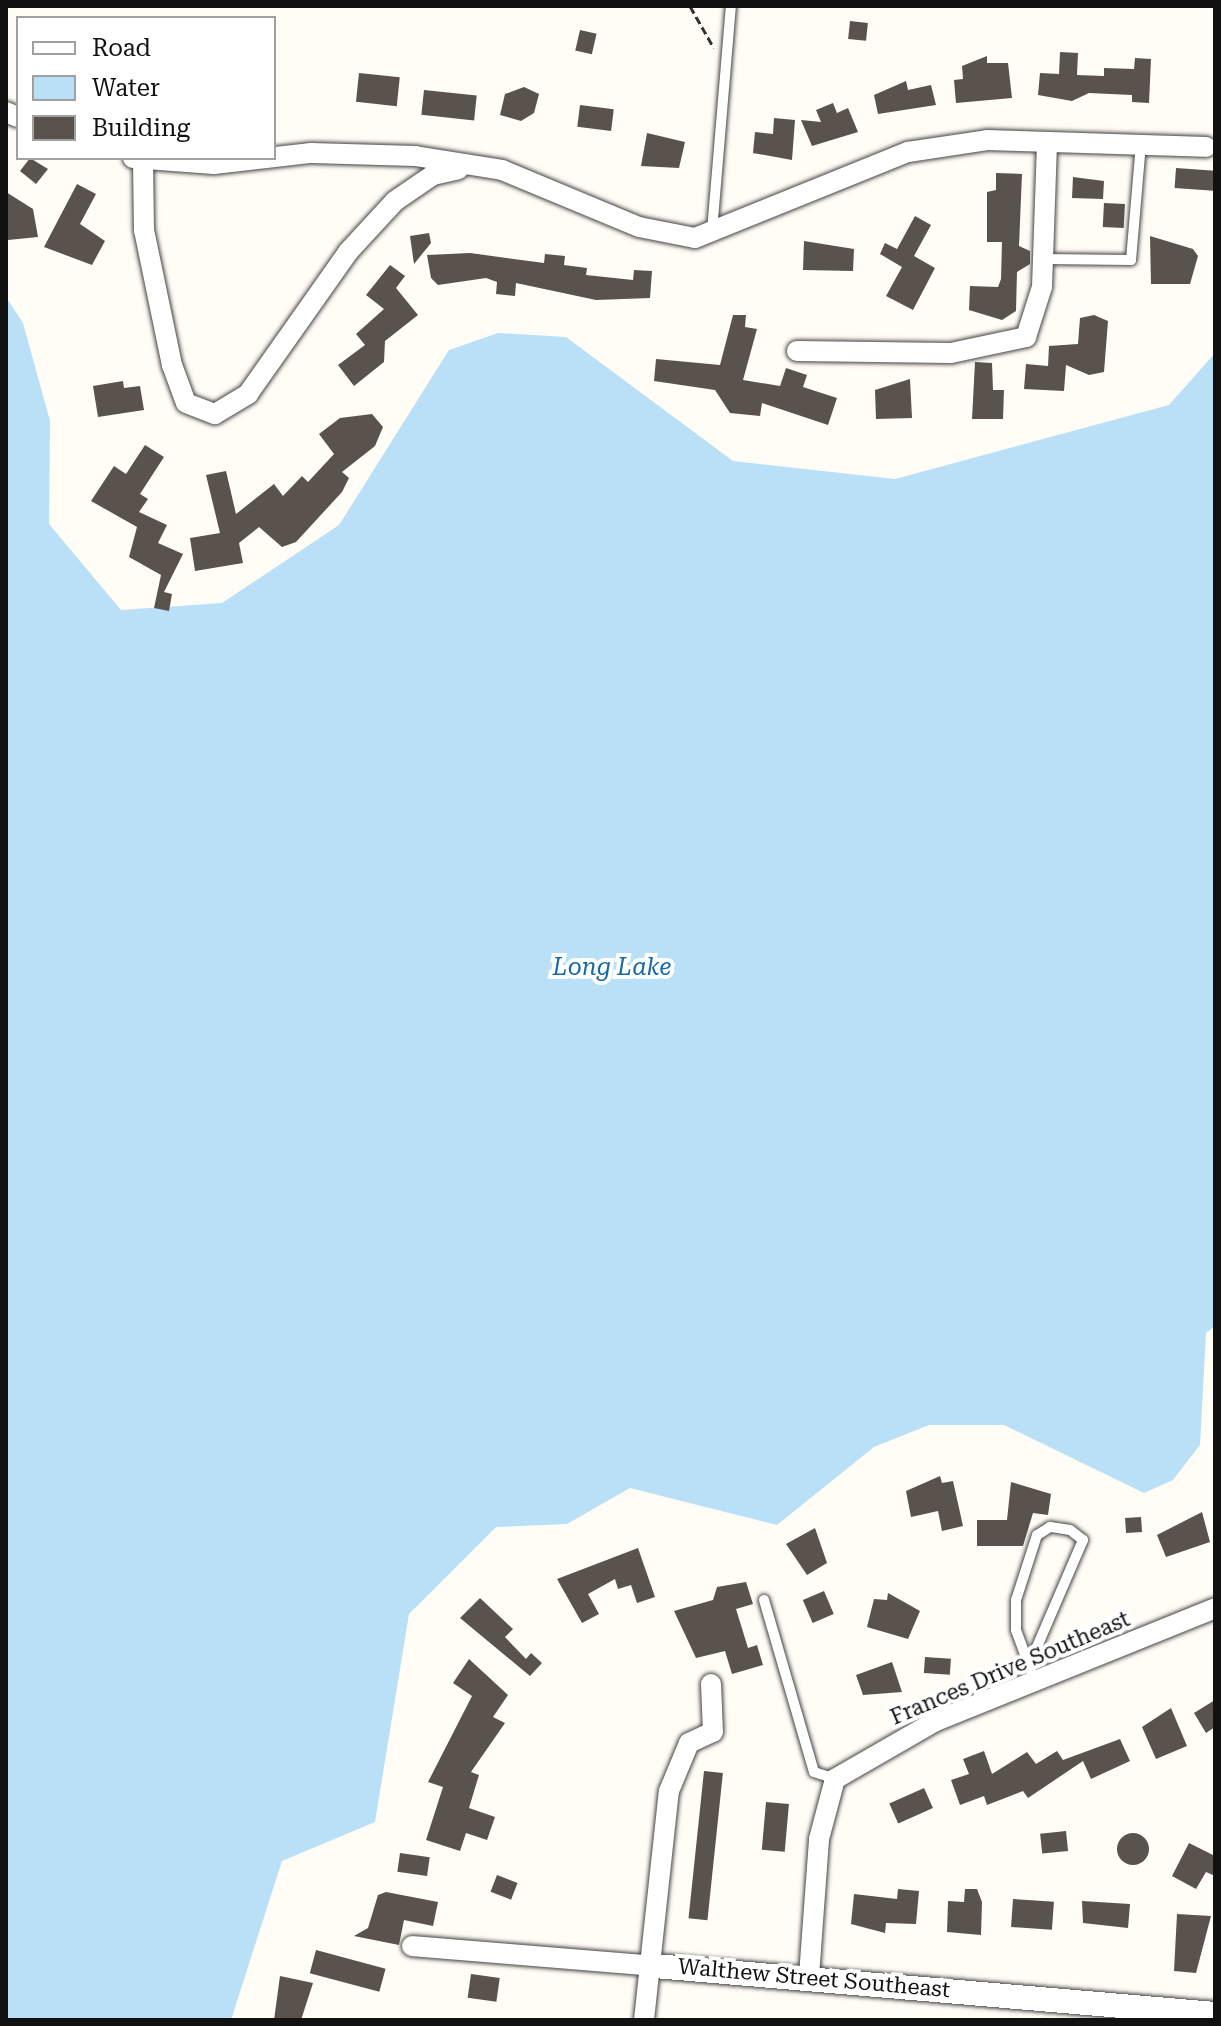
<!DOCTYPE html>
<html>
<head>
<meta charset="utf-8">
<style>
	body { margin:0 }
	#map { position:relative; width:1221px; height:2026px; overflow:hidden; background:#fffdf5; font-family:"Roboto Serif",serif }
	div>[style] { position:absolute }
	.water>* { inset:0; background:#b9e0f7 }
	.building>* { inset:0; background:#5a524d; transform-origin:0 0 }
	.round { border-radius:50% }
	.path>* { height:3px; margin-top:-1.5px; transform-origin:0; background:repeating-linear-gradient(90deg,#333 0 8px,transparent 0 12px) }
	.roads { filter:drop-shadow(0 0 2px #444) drop-shadow(0 0 2px #444) }
	.service>* { height:10px; margin:-5px; padding:0 5px; transform-origin:5px; border-radius:5px; background:#fff }
	.minor>* { height:20px; margin:-10px; padding:0 10px; transform-origin:10px; border-radius:10px; background:#fff }
	.tertiary>* { height:24px; margin:-12px; padding:0 12px; transform-origin:12px; border-radius:12px; background:#fff }
	span { translate:-50% -50%; white-space:nowrap; text-align:center; line-height:1.15; -webkit-text-stroke:8px #fff; paint-order:stroke }
	.street-label { font-size:22px; color:#111 }
	.water-label { font-size:24px; color:#1768a6; font-style:italic }
	.frame { position:absolute; inset:0; border:8px solid #111; pointer-events:none }
	.legend { position:absolute; left:16px; top:16px; width:260px; height:144px; box-sizing:border-box; background:#fff; border:2px solid #a0a0a0; margin:0; padding:10px 14px; list-style:none; font-size:24px; color:#111 }
	.legend li { display:flex; align-items:center; gap:16px; height:40px }
	.legend b { width:40px; border:2px solid #a0a0a0 }
</style>
</head>
<body>
<div id="map">
	<div class="water">
		<div style="clip-path:polygon(6px 297px,23px 323px,50px 421px,49px 524px,121px 610px,222px 603px,339px 525px,449px 350px,498px 333px,566px 337px,733px 461px,895px 479px,1169px 405px,1215px 353px,1215px 1326px,1206px 1333px,1200px 1445px,1173px 1480px,1144px 1493px,1004px 1425px,929px 1425px,874px 1447px,777px 1525px,630px 1488px,567px 1524px,496px 1527px,409px 1614px,375px 1822px,282px 1861px,231px 2020px,6px 2020px)"></div>
	</div>
	<div class="building">
		<div style="left:850px;top:21px;width:18px;height:18px;rotate:6deg"></div>
		<div style="left:580px;top:30px;width:17px;height:21px;rotate:13deg"></div>
		<div style="clip-path:polygon(1060px 52px,1078px 53px,1077px 75px,1104px 76px,1104px 68px,1134px 69px,1135px 58px,1151px 59px,1149px 103px,1132px 102px,1132px 95px,1089px 93px,1072px 101px,1038px 95px,1040px 73px,1059px 74px)"></div>
		<div style="clip-path:polygon(987px 56px,987px 63px,1008px 63px,1012px 98px,956px 103px,954px 80px,963px 79px,962px 66px)"></div>
		<div style="left:359px;top:73px;width:41px;height:29px;rotate:6deg"></div>
		<div style="clip-path:polygon(906px 81px,908px 90px,931px 85px,936px 105px,878px 114px,874px 95px)"></div>
		<div style="clip-path:polygon(524px 87px,539px 94px,534px 113px,521px 121px,500px 115px,505px 94px)"></div>
		<div style="left:424px;top:90px;width:53px;height:25px;rotate:6deg"></div>
		<div style="clip-path:polygon(833px 103px,837px 113px,848px 108px,858px 132px,812px 146px,801px 120px,821px 122px,816px 110px)"></div>
		<div style="left:580px;top:105px;width:34px;height:22px;rotate:7deg"></div>
		<div style="clip-path:polygon(774px 118px,795px 120px,792px 160px,753px 153px,755px 132px,773px 134px)"></div>
		<div style="clip-path:polygon(647px 133px,685px 142px,679px 168px,641px 166px)"></div>
		<div style="clip-path:polygon(30px 158px,48px 169px,36px 184px,20px 171px)"></div>
		<div style="left:1176px;top:168px;width:39px;height:20px;rotate:4deg"></div>
		<div style="clip-path:polygon(996px 173px,1022px 174px,1019px 246px,1030px 251px,1030px 264px,1017px 272px,1016px 311px,1002px 320px,969px 310px,970px 286px,998px 287px,1001px 279px,1002px 242px,987px 242px,987px 192px,996px 190px)"></div>
		<div style="clip-path:polygon(1073px 177px,1104px 181px,1103px 199px,1072px 198px)"></div>
		<div style="clip-path:polygon(77px 184px,96px 194px,80px 224px,105px 241px,92px 265px,44px 247px)"></div>
		<div style="clip-path:polygon(6px 192px,33px 209px,38px 237px,8px 240px)"></div>
		<div style="left:1104px;top:203px;width:21px;height:24px;rotate:3deg"></div>
		<div style="clip-path:polygon(915px 216px,931px 225px,914px 256px,935px 268px,913px 310px,886px 296px,902px 267px,880px 254px,885px 243px,897px 249px)"></div>
		<div style="clip-path:polygon(429px 233px,431px 243px,414px 264px,410px 236px)"></div>
		<div style="clip-path:polygon(1150px 236px,1193px 249px,1198px 256px,1190px 284px,1151px 284px)"></div>
		<div style="clip-path:polygon(804px 241px,854px 249px,853px 271px,803px 270px)"></div>
		<div style="clip-path:polygon(470px 253px,544px 263px,545px 254px,565px 256px,564px 265px,587px 268px,586px 275px,633px 280px,634px 270px,652px 271px,650px 298px,596px 300px,516px 283px,515px 296px,496px 294px,497px 282px,486px 278px,438px 285px,431px 278px,427px 255px)"></div>
		<div style="clip-path:polygon(390px 265px,405px 276px,396px 288px,418px 315px,385px 341px,384px 362px,354px 386px,338px 365px,365px 345px,356px 334px,384px 309px,366px 295px)"></div>
		<div style="clip-path:polygon(733px 315px,746px 315px,745px 327px,757px 329px,743px 380px,780px 386px,786px 368px,807px 375px,803px 387px,837px 398px,828px 425px,762px 403px,760px 416px,730px 413px,715px 390px,654px 381px,656px 359px,720px 365px)"></div>
		<div style="clip-path:polygon(1094px 315px,1108px 321px,1104px 372px,1089px 375px,1066px 365px,1064px 391px,1024px 389px,1026px 364px,1048px 366px,1049px 346px,1078px 344px,1080px 318px)"></div>
		<div style="clip-path:polygon(975px 362px,992px 363px,993px 390px,1004px 390px,1003px 419px,972px 419px)"></div>
		<div style="clip-path:polygon(910px 379px,912px 418px,876px 419px,875px 390px)"></div>
		<div style="clip-path:polygon(123px 381px,124px 388px,140px 386px,144px 410px,98px 417px,93px 386px)"></div>
		<div style="clip-path:polygon(372px 414px,383px 427px,375px 446px,342px 472px,349px 478px,342px 492px,296px 542px,282px 547px,259px 527px,239px 543px,243px 563px,195px 571px,190px 538px,220px 533px,206px 475px,226px 471px,236px 514px,274px 484px,283px 496px,302px 476px,308px 482px,334px 454px,319px 434px,340px 418px)"></div>
		<div style="clip-path:polygon(145px 445px,164px 457px,140px 494px,148px 499px,139px 512px,167px 525px,158px 543px,183px 554px,164px 592px,172px 594px,169px 611px,154px 608px,161px 575px,129px 557px,137px 527px,91px 501px,114px 466px,126px 474px)"></div>
		<div style="clip-path:polygon(940px 1476px,942px 1483px,953px 1481px,963px 1526px,942px 1531px,938px 1511px,911px 1517px,906px 1491px)"></div>
		<div style="clip-path:polygon(1011px 1482px,1051px 1494px,1048px 1515px,1033px 1513px,1023px 1546px,977px 1546px,977px 1520px,1007px 1520px)"></div>
		<div style="clip-path:polygon(1202px 1512px,1210px 1542px,1166px 1557px,1157px 1535px)"></div>
		<div style="left:1141px;top:1517px;width:15px;height:16px;rotate:86deg"></div>
		<div style="clip-path:polygon(815px 1528px,827px 1563px,807px 1575px,786px 1544px)"></div>
		<div style="clip-path:polygon(638px 1548px,655px 1597px,637px 1603px,631px 1585px,618px 1589px,615px 1579px,588px 1594px,599px 1614px,582px 1623px,557px 1579px)"></div>
		<div style="clip-path:polygon(746px 1582px,753px 1604px,736px 1609px,748px 1648px,757px 1645px,763px 1665px,732px 1674px,725px 1651px,696px 1658px,674px 1611px,713px 1600px,717px 1587px)"></div>
		<div style="left:824px;top:1591px;width:25px;height:23px;rotate:67deg"></div>
		<div style="clip-path:polygon(888px 1593px,920px 1611px,908px 1639px,867px 1627px,874px 1599px,887px 1600px)"></div>
		<div style="clip-path:polygon(480px 1598px,513px 1629px,505px 1637px,526px 1659px,531px 1653px,542px 1663px,530px 1676px,460px 1618px)"></div>
		<div style="left:925px;top:1657px;width:26px;height:16px;rotate:4deg"></div>
		<div style="clip-path:polygon(469px 1659px,508px 1695px,493px 1717px,505px 1723px,471px 1772px,479px 1775px,469px 1808px,495px 1817px,487px 1840px,466px 1833px,460px 1851px,426px 1840px,443px 1787px,428px 1782px,472px 1696px,453px 1683px)"></div>
		<div style="clip-path:polygon(892px 1662px,902px 1692px,863px 1695px,856px 1675px)"></div>
		<div style="clip-path:polygon(1215px 1700px,1215px 1727px,1206px 1733px,1194px 1713px)"></div>
		<div style="clip-path:polygon(1171px 1708px,1187px 1746px,1156px 1759px,1142px 1727px)"></div>
		<div style="clip-path:polygon(1120px 1739px,1130px 1761px,1091px 1779px,1083px 1761px,1028px 1798px,1023px 1791px,987px 1805px,984px 1796px,960px 1805px,951px 1780px,969px 1774px,963px 1759px,984px 1751px,992px 1774px,1027px 1752px,1036px 1764px,1057px 1751px,1063px 1760px)"></div>
		<div style="left:704px;top:1771px;width:19px;height:148px;rotate:6deg"></div>
		<div style="left:924px;top:1788px;width:22px;height:38px;rotate:66deg"></div>
		<div style="left:766px;top:1802px;width:23px;height:48px;rotate:5deg"></div>
		<div style="left:1066px;top:1831px;width:20px;height:26px;rotate:84deg"></div>
		<div class="round" style="left:1117px;top:1833px;width:32px;height:32px"></div>
		<div style="clip-path:polygon(1189px 1843px,1215px 1856px,1215px 1876px,1206px 1872px,1196px 1889px,1172px 1876px)"></div>
		<div style="left:400px;top:1853px;width:30px;height:19px;rotate:8deg"></div>
		<div style="left:497px;top:1875px;width:22px;height:18px;rotate:21deg"></div>
		<div style="clip-path:polygon(898px 1889px,919px 1891px,916px 1924px,886px 1923px,885px 1933px,851px 1924px,854px 1894px,897px 1899px)"></div>
		<div style="clip-path:polygon(965px 1889px,977px 1889px,982px 1902px,981px 1935px,947px 1932px,948px 1901px,964px 1902px)"></div>
		<div style="clip-path:polygon(386px 1892px,438px 1902px,433px 1926px,404px 1920px,399px 1945px,354px 1936px,368px 1928px,378px 1895px)"></div>
		<div style="left:1013px;top:1899px;width:41px;height:28px;rotate:4deg"></div>
		<div style="clip-path:polygon(1082px 1901px,1130px 1904px,1128px 1928px,1083px 1923px)"></div>
		<div style="clip-path:polygon(1177px 1914px,1211px 1916px,1196px 1973px,1174px 1971px)"></div>
		<div style="left:316px;top:1950px;width:72px;height:24px;rotate:15deg"></div>
		<div style="left:471px;top:1974px;width:29px;height:24px;rotate:8deg"></div>
		<div style="clip-path:polygon(280px 1976px,313px 1983px,301px 2020px,274px 2020px)"></div>
	</div>
	<div class="path">
		<div style="left:690px;top:6px;width:48px;rotate:60.3deg"></div>
	</div>
	<div class="roads">
		<div class="service">
			<div style="left:712px;top:231px;width:226px;rotate:-85.2deg"></div>
			<div style="left:1044px;top:259px;width:87px;rotate:0.7deg"></div>
			<div style="left:1131px;top:260px;width:116px;rotate:-85.1deg"></div>
			<div style="left:764px;top:1600px;width:179px;rotate:73.8deg"></div>
			<div style="left:814px;top:1772px;width:22px;rotate:18deg"></div>
			<div style="left:1030px;top:1663px;width:134px;rotate:-66.7deg"></div>
			<div style="left:1083px;top:1540px;width:16px;rotate:-142deg"></div>
			<div style="left:1070px;top:1530px;width:20px;rotate:-171deg"></div>
			<div style="left:1050px;top:1527px;width:15px;rotate:148deg"></div>
			<div style="left:1037px;top:1535px;width:68px;rotate:107.9deg"></div>
			<div style="left:1016px;top:1600px;width:30px;rotate:90deg"></div>
			<div style="left:1016px;top:1630px;width:55px;rotate:69.9deg"></div>
		</div>
		<div class="minor">
			<div style="left:6px;top:112px;width:13px;rotate:23deg"></div>
			<div style="left:133px;top:158px;width:81px;rotate:4.2deg"></div>
			<div style="left:214px;top:164px;width:98px;rotate:-6.5deg"></div>
			<div style="left:311px;top:153px;width:104px;rotate:1.7deg"></div>
			<div style="left:415px;top:156px;width:88px;rotate:9.1deg"></div>
			<div style="left:502px;top:170px;width:148px;rotate:22.6deg"></div>
			<div style="left:639px;top:227px;width:57px;rotate:11.1deg"></div>
			<div style="left:695px;top:238px;width:230px;rotate:-22deg"></div>
			<div style="left:908px;top:152px;width:80px;rotate:-8.6deg"></div>
			<div style="left:987px;top:140px;width:219px;rotate:1.8deg"></div>
			<div style="left:143px;top:160px;width:70px;rotate:89.2deg"></div>
			<div style="left:144px;top:230px;width:138px;rotate:78.3deg"></div>
			<div style="left:172px;top:365px;width:40px;rotate:69.8deg"></div>
			<div style="left:186px;top:403px;width:31px;rotate:21deg"></div>
			<div style="left:215px;top:414px;width:39px;rotate:-31deg"></div>
			<div style="left:248px;top:394px;width:174px;rotate:-54.8deg"></div>
			<div style="left:348px;top:252px;width:69px;rotate:-47.3deg"></div>
			<div style="left:395px;top:201px;width:46px;rotate:-34.4deg"></div>
			<div style="left:433px;top:175px;width:26px;rotate:-13deg"></div>
			<div style="left:797px;top:351px;width:154px;rotate:0.7deg"></div>
			<div style="left:951px;top:353px;width:77px;rotate:-12deg"></div>
			<div style="left:1026px;top:337px;width:52px;rotate:-72.3deg"></div>
			<div style="left:1042px;top:287px;width:145px;rotate:-88deg"></div>
			<div style="left:412px;top:1946px;width:244px;rotate:4.7deg"></div>
			<div style="left:809px;top:1976px;width:137px;rotate:-85.8deg"></div>
			<div style="left:819px;top:1839px;width:62px;rotate:-75.1deg"></div>
			<div style="left:835px;top:1779px;width:116px;rotate:-29.9deg"></div>
			<div style="left:936px;top:1721px;width:301px;rotate:-22deg"></div>
			<div style="left:644px;top:2020px;width:230px;rotate:-83.8deg"></div>
			<div style="left:669px;top:1791px;width:52px;rotate:-67.4deg"></div>
			<div style="left:689px;top:1743px;width:26px;rotate:-25deg"></div>
			<div style="left:713px;top:1732px;width:48px;rotate:-92.4deg"></div>
		</div>
		<div class="tertiary">
			<div style="left:655px;top:1966px;width:562px;rotate:4.9deg"></div>
		</div>
	</div>
	<div class="street-label">
		<span style="left:1010px;top:1668px;rotate:-23deg">Frances Drive Southeast</span>
		<span style="left:814px;top:1978px;rotate:5deg">Walthew Street Southeast</span>
	</div>
	<div class="water-label">
		<span style="left:612px;top:968px">Long Lake</span>
	</div>
	<div class="frame"></div>
	<ul class="legend">
	<li><b style="height:10px;background:#fff"></b>Road</li>
	<li><b style="height:22px;background:#b9e0f7"></b>Water</li>
	<li><b style="height:22px;background:#5a524d"></b>Building</li>
	</ul>
</div>
</body>
</html>
